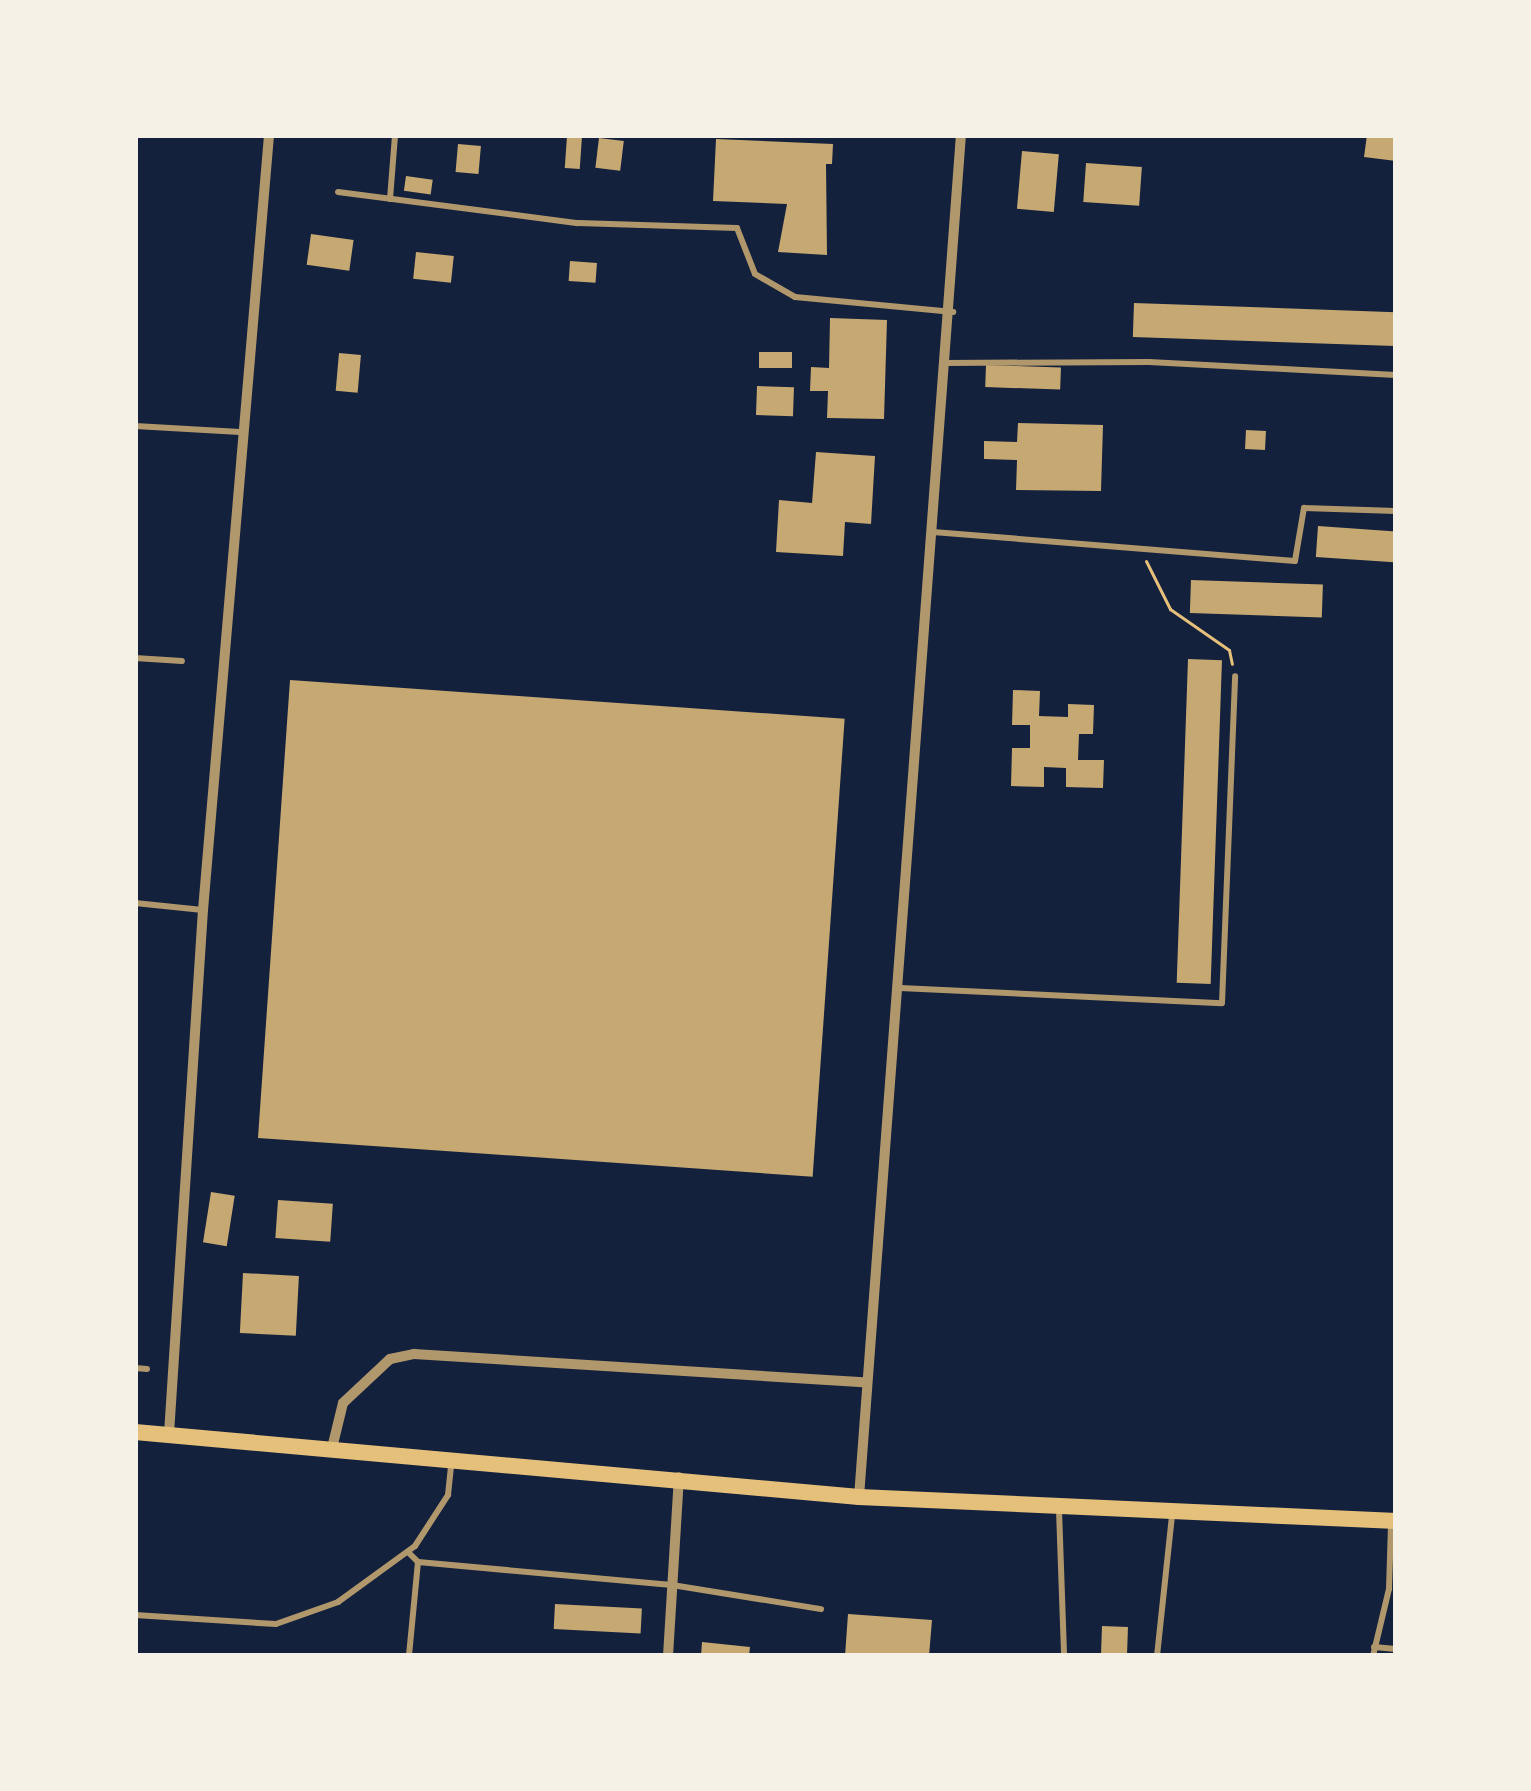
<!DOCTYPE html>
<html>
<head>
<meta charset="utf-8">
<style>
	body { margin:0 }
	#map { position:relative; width:1531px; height:1791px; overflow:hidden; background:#14213d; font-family:Commissioner,sans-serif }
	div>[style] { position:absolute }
	.building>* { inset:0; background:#c6a872; transform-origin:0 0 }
	.path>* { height:3px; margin:-1.5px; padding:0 1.5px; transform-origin:1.5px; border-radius:1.5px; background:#e5c07b }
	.service>* { height:6px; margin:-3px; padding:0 3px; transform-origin:3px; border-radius:3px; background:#b1986c }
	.minor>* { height:10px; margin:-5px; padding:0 5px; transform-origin:5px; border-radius:5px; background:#b1986c }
	.primary>* { height:16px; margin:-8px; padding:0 8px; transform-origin:8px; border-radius:8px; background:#e5c07b }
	span { translate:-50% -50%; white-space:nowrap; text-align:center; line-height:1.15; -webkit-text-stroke:9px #f6f1e7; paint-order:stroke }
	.frame { position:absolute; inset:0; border:138px solid #f6f1e7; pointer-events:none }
</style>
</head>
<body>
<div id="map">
	<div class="building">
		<div style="clip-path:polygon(1367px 135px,1396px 135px,1396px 161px,1364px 157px)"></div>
		<div style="left:567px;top:136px;width:15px;height:32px;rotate:4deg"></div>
		<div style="left:599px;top:138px;width:25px;height:30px;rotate:7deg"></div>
		<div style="clip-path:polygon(716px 139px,833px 144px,832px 164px,826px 164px,827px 255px,778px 252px,787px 204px,713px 201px)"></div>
		<div style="left:458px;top:144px;width:23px;height:28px;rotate:5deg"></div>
		<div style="left:1022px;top:151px;width:37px;height:58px;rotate:5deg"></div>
		<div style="left:1086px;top:163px;width:56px;height:39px;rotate:4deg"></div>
		<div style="left:406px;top:176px;width:27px;height:15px;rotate:8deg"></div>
		<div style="left:311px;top:234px;width:43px;height:31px;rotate:8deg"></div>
		<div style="left:416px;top:252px;width:38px;height:27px;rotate:6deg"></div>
		<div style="left:570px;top:261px;width:27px;height:20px;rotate:4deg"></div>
		<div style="left:1134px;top:303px;width:262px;height:34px;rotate:2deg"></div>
		<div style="clip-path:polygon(830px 318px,887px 320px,884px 419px,827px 418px,828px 391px,810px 391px,811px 367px,829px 368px)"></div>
		<div style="left:792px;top:352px;width:16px;height:33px;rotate:90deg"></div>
		<div style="left:339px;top:353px;width:22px;height:38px;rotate:5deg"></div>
		<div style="left:986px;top:365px;width:75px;height:22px;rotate:2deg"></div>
		<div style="left:757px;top:386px;width:37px;height:29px;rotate:2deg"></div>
		<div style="clip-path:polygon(1018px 423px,1103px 425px,1101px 491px,1016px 490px,1017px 460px,984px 459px,984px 441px,1017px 442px)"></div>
		<div style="left:1246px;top:430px;width:20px;height:19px;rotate:3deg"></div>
		<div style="clip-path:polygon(816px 452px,875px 456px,871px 524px,845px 522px,843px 556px,776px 552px,779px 500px,812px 503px)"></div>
		<div style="left:1318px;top:526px;width:78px;height:31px;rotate:4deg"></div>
		<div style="left:1191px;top:580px;width:132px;height:33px;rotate:2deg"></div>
		<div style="left:1188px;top:659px;width:34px;height:324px;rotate:2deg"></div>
		<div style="left:290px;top:680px;width:556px;height:459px;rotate:4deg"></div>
		<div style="clip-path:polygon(1013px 690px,1040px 691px,1039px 716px,1068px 717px,1068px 704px,1094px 705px,1093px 734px,1079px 734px,1078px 760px,1104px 760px,1103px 788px,1066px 787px,1066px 768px,1044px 767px,1044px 787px,1011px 786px,1012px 748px,1030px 748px,1030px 725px,1012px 725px)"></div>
		<div style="left:211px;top:1192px;width:24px;height:51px;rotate:9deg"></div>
		<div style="left:278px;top:1200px;width:55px;height:38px;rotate:4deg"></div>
		<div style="left:243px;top:1273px;width:56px;height:60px;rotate:3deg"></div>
		<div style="left:555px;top:1604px;width:87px;height:25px;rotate:3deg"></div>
		<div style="clip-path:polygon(848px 1614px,932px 1620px,929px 1656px,845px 1656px)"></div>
		<div style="left:1102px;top:1626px;width:26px;height:30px;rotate:2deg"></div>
		<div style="clip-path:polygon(702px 1642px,750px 1647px,749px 1656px,701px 1656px)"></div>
	</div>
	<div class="path">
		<div style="left:1146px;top:561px;width:54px;rotate:63.4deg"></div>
		<div style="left:1170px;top:609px;width:72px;rotate:34.8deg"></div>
		<div style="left:1229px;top:650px;width:14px;rotate:78deg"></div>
	</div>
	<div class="service">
		<div style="left:338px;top:192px;width:242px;rotate:7.4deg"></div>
		<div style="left:578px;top:223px;width:159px;rotate:1.8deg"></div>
		<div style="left:737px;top:228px;width:49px;rotate:68.6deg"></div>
		<div style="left:755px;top:274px;width:46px;rotate:29.9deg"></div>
		<div style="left:795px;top:297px;width:159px;rotate:5.4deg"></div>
		<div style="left:390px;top:199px;width:64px;rotate:-85.5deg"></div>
		<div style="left:945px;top:363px;width:204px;rotate:-0.3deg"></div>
		<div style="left:1149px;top:362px;width:247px;rotate:3deg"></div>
		<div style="left:135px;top:426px;width:105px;rotate:3.3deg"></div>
		<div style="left:933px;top:532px;width:363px;rotate:4.6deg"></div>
		<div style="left:1295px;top:561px;width:54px;rotate:-80.4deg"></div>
		<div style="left:1304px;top:508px;width:92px;rotate:1.9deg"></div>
		<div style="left:135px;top:658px;width:47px;rotate:3.7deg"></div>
		<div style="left:135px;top:903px;width:68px;rotate:5.9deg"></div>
		<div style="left:900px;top:988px;width:322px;rotate:2.7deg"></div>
		<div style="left:1222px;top:1003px;width:327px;rotate:-87.7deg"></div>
		<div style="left:135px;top:1368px;width:12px;rotate:5deg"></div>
		<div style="left:1059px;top:1510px;width:146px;rotate:88deg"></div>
		<div style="left:408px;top:1552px;width:14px;rotate:45deg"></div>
		<div style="left:418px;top:1562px;width:94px;rotate:95.5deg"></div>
		<div style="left:418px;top:1562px;width:255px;rotate:5.2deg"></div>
		<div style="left:672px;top:1585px;width:151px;rotate:9.2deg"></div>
		<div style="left:135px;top:1615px;width:141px;rotate:3.7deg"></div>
		<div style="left:276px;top:1624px;width:66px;rotate:-19.5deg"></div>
		<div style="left:338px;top:1602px;width:95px;rotate:-36deg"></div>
		<div style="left:415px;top:1546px;width:61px;rotate:-57.1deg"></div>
		<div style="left:448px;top:1495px;width:30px;rotate:-84deg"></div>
		<div style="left:1374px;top:1647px;width:22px;rotate:5deg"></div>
		<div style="left:1157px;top:1656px;width:142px;rotate:-83.9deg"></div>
		<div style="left:1373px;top:1656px;width:69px;rotate:-76.6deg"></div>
		<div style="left:1389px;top:1589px;width:65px;rotate:-88.2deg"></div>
	</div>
	<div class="minor">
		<div style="left:169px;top:1434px;width:525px;rotate:-86.29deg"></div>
		<div style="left:203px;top:910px;width:778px;rotate:-85.13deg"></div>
		<div style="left:333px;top:1444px;width:42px;rotate:-76.3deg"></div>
		<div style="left:343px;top:1403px;width:64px;rotate:-43.1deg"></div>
		<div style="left:390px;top:1359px;width:25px;rotate:-12deg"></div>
		<div style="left:414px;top:1354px;width:450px;rotate:3.6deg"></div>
		<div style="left:859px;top:1497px;width:1366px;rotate:-85.72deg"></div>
		<div style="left:668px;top:1656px;width:179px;rotate:-86.5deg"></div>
	</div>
	<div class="primary">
		<div style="left:135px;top:1432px;width:727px;rotate:5.13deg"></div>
		<div style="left:859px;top:1497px;width:538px;rotate:2.56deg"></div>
	</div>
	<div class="frame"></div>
</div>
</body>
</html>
